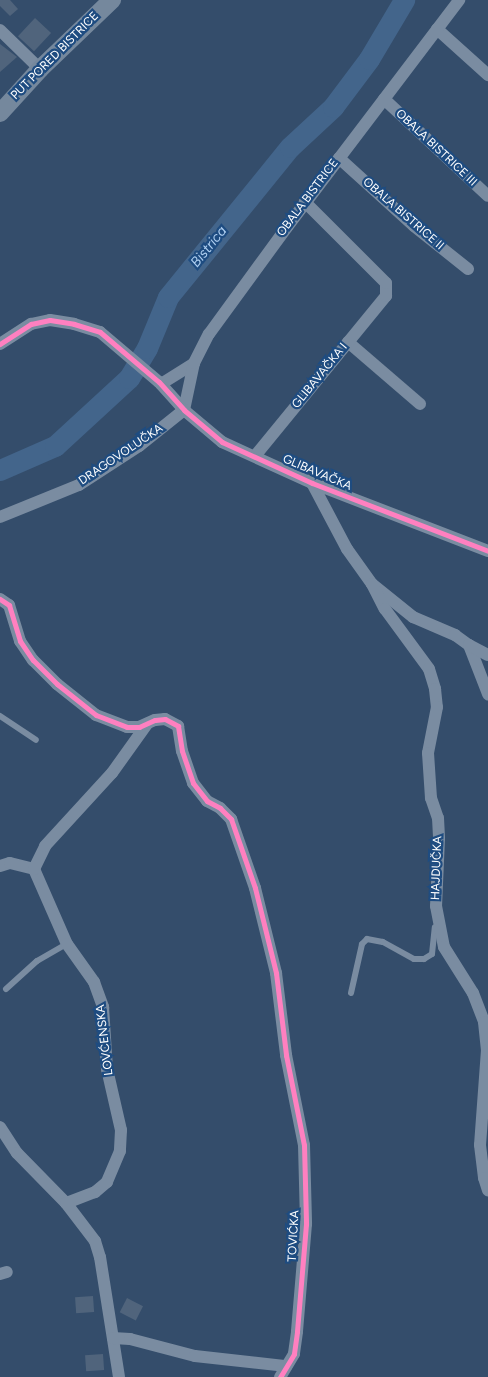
<!DOCTYPE html>
<html>
<head>
<meta charset="utf-8">
<style>
	body { margin:0 }
	#map { position:relative; width:488px; height:1377px; overflow:hidden; background:#344d6b; font-family:Figtree,sans-serif }
	div>[style] { position:absolute }
	.river>* { height:21px; margin:-10.5px; padding:0 10.5px; transform-origin:10.5px; border-radius:10.5px; background:#43658b }
	.building>* { inset:0; background:#50647c; transform-origin:0 0 }
	.lane>* { height:6px; margin:-3px; padding:0 3px; transform-origin:3px; border-radius:3px; background:#7a8ca1 }
	.street>* { height:12px; margin:-6px; padding:0 6px; transform-origin:6px; border-radius:6px; background:#7a8ca1 }
	.secondary>* { height:18px; margin:-9px; padding:0 9px; transform-origin:9px; border-radius:9px; background:#75889d }
	.cycleway>* { height:5px; margin:-2.5px; padding:0 2.5px; transform-origin:2.5px; border-radius:2.5px; background:#ff80c0 }
	span { translate:-50% -50%; white-space:nowrap; text-align:center; line-height:1.15; -webkit-text-stroke:4.5px #1e4c81; paint-order:stroke }
	.street-label { font-size:12px; color:#fff }
	.water-label { font-size:14px; color:#aecef0; font-style:italic }
</style>
</head>
<body>
<div id="map">
	<div class="river">
		<div style="left:0;top:470px;width:60px;rotate:-23.6deg"></div>
		<div style="left:55px;top:446px;width:100px;rotate:-42.6deg"></div>
		<div style="left:129px;top:378px;width:35px;rotate:-59deg"></div>
		<div style="left:147px;top:348px;width:55px;rotate:-67.6deg"></div>
		<div style="left:168px;top:297px;width:193px;rotate:-50.9deg"></div>
		<div style="left:290px;top:147px;width:59px;rotate:-42.9deg"></div>
		<div style="left:333px;top:107px;width:60px;rotate:-53.1deg"></div>
		<div style="left:369px;top:59px;width:69px;rotate:-59.3deg"></div>
	</div>
	<div class="building">
		<div style="clip-path:polygon(0 0,10px 0,18px 9px,10px 16px,0 6px)"></div>
		<div style="left:35px;top:18px;width:22px;height:25px;rotate:43deg"></div>
		<div style="clip-path:polygon(0 44px,17px 57px,0 72px)"></div>
		<div style="left:93px;top:1296px;width:16px;height:18px;rotate:86deg"></div>
		<div style="left:127px;top:1298px;width:18px;height:16px;rotate:27deg"></div>
		<div style="left:103px;top:1354px;width:16px;height:18px;rotate:86deg"></div>
	</div>
	<div class="lane">
		<div style="left:0;top:716px;width:43px;rotate:33.7deg"></div>
		<div style="left:6px;top:989px;width:42px;rotate:-42.1deg"></div>
		<div style="left:37px;top:961px;width:34px;rotate:-30deg"></div>
		<div style="left:351px;top:993px;width:50px;rotate:-77.3deg"></div>
		<div style="left:362px;top:944px;width:7px;rotate:-45deg"></div>
		<div style="left:367px;top:939px;width:16px;rotate:11deg"></div>
		<div style="left:383px;top:942px;width:35px;rotate:29deg"></div>
		<div style="left:414px;top:959px;width:10px"></div>
		<div style="left:424px;top:959px;width:9px;rotate:-32deg"></div>
		<div style="left:432px;top:954px;width:27px;rotate:-84deg"></div>
	</div>
	<div class="street">
		<div style="left:437px;top:29px;width:69px;rotate:42deg"></div>
		<div style="left:0;top:30px;width:56px;rotate:44.3deg"></div>
		<div style="left:384px;top:99px;width:142px;rotate:43deg"></div>
		<div style="left:339px;top:158px;width:101px;rotate:42.2deg"></div>
		<div style="left:414px;top:226px;width:69px;rotate:38.5deg"></div>
		<div style="left:348px;top:342px;width:95px;rotate:40.7deg"></div>
		<div style="left:0;top:344px;width:37px;rotate:-33deg"></div>
		<div style="left:31px;top:324px;width:19px;rotate:-12deg"></div>
		<div style="left:50px;top:320px;width:24px;rotate:9deg"></div>
		<div style="left:74px;top:324px;width:27px;rotate:17deg"></div>
		<div style="left:100px;top:332px;width:77px;rotate:40.3deg"></div>
		<div style="left:159px;top:382px;width:38px;rotate:48deg"></div>
		<div style="left:184px;top:410px;width:50px;rotate:40.1deg"></div>
		<div style="left:222px;top:442px;width:99px;rotate:24.5deg"></div>
		<div style="left:312px;top:483px;width:189px;rotate:21.1deg"></div>
		<div style="left:161px;top:384px;width:39px;rotate:-32deg"></div>
		<div style="left:184px;top:410px;width:48px;rotate:-78deg"></div>
		<div style="left:194px;top:363px;width:33px;rotate:-63deg"></div>
		<div style="left:209px;top:334px;width:132px;rotate:-53.9deg"></div>
		<div style="left:287px;top:227px;width:285px;rotate:-52.8deg"></div>
		<div style="left:255px;top:456px;width:207px;rotate:-50.7deg"></div>
		<div style="left:386px;top:296px;width:13px;rotate:-90deg"></div>
		<div style="left:386px;top:283px;width:115px;rotate:-135deg"></div>
		<div style="left:312px;top:483px;width:75px;rotate:62.1deg"></div>
		<div style="left:347px;top:549px;width:43px;rotate:54.5deg"></div>
		<div style="left:372px;top:584px;width:53px;rotate:38.8deg"></div>
		<div style="left:413px;top:617px;width:46px;rotate:23.2deg"></div>
		<div style="left:455px;top:635px;width:17px;rotate:36deg"></div>
		<div style="left:469px;top:645px;width:53px;rotate:68.8deg"></div>
		<div style="left:0;top:517px;width:85px;rotate:-22.1deg"></div>
		<div style="left:79px;top:485px;width:72px;rotate:-33deg"></div>
		<div style="left:139px;top:446px;width:58px;rotate:-38.7deg"></div>
		<div style="left:372px;top:584px;width:28px;rotate:63deg"></div>
		<div style="left:385px;top:609px;width:74px;rotate:53.7deg"></div>
		<div style="left:429px;top:669px;width:21px;rotate:73deg"></div>
		<div style="left:435px;top:689px;width:18px;rotate:84deg"></div>
		<div style="left:437px;top:707px;width:47px;rotate:101.1deg"></div>
		<div style="left:428px;top:753px;width:45px;rotate:86.2deg"></div>
		<div style="left:431px;top:798px;width:21px;rotate:71deg"></div>
		<div style="left:438px;top:818px;width:20px;rotate:87deg"></div>
		<div style="left:439px;top:838px;width:68px;rotate:92.5deg"></div>
		<div style="left:436px;top:906px;width:42px;rotate:79deg"></div>
		<div style="left:444px;top:947px;width:54px;rotate:57.8deg"></div>
		<div style="left:473px;top:993px;width:31px;rotate:69deg"></div>
		<div style="left:484px;top:1022px;width:28px;rotate:84deg"></div>
		<div style="left:487px;top:1050px;width:95px;rotate:94.2deg"></div>
		<div style="left:480px;top:1145px;width:33px;rotate:83deg"></div>
		<div style="left:484px;top:1178px;width:13px;rotate:72deg"></div>
		<div style="left:0;top:599px;width:11px;rotate:34deg"></div>
		<div style="left:9px;top:605px;width:38px;rotate:73deg"></div>
		<div style="left:20px;top:641px;width:23px;rotate:56deg"></div>
		<div style="left:33px;top:660px;width:34px;rotate:45deg"></div>
		<div style="left:57px;top:684px;width:50px;rotate:38.5deg"></div>
		<div style="left:96px;top:715px;width:33px;rotate:21deg"></div>
		<div style="left:127px;top:727px;width:12px"></div>
		<div style="left:139px;top:727px;width:17px;rotate:-24deg"></div>
		<div style="left:155px;top:720px;width:10px;rotate:-6deg"></div>
		<div style="left:165px;top:719px;width:15px;rotate:28deg"></div>
		<div style="left:178px;top:726px;width:25px;rotate:81deg"></div>
		<div style="left:182px;top:751px;width:34px;rotate:71deg"></div>
		<div style="left:193px;top:783px;width:23px;rotate:52deg"></div>
		<div style="left:207px;top:801px;width:15px;rotate:28deg"></div>
		<div style="left:220px;top:808px;width:16px;rotate:45deg"></div>
		<div style="left:231px;top:819px;width:73px;rotate:70.8deg"></div>
		<div style="left:255px;top:888px;width:88px;rotate:76.1deg"></div>
		<div style="left:276px;top:973px;width:83px;rotate:83deg"></div>
		<div style="left:286px;top:1055px;width:92px;rotate:78.7deg"></div>
		<div style="left:304px;top:1145px;width:79px;rotate:88.5deg"></div>
		<div style="left:306px;top:1224px;width:108px;rotate:94.8deg"></div>
		<div style="left:297px;top:1332px;width:22px;rotate:98deg"></div>
		<div style="left:294px;top:1354px;width:27px;rotate:121deg"></div>
		<div style="left:469px;top:645px;width:21px;rotate:28deg"></div>
		<div style="left:0;top:866px;width:10px;rotate:-17deg"></div>
		<div style="left:10px;top:863px;width:25px;rotate:14deg"></div>
		<div style="left:34px;top:869px;width:82px;rotate:66.3deg"></div>
		<div style="left:67px;top:944px;width:47px;rotate:54.6deg"></div>
		<div style="left:94px;top:982px;width:27px;rotate:70deg"></div>
		<div style="left:103px;top:1007px;width:62px;rotate:86.3deg"></div>
		<div style="left:107px;top:1069px;width:63px;rotate:77.1deg"></div>
		<div style="left:121px;top:1130px;width:21px;rotate:93deg"></div>
		<div style="left:120px;top:1151px;width:34px;rotate:113deg"></div>
		<div style="left:107px;top:1182px;width:16px;rotate:140deg"></div>
		<div style="left:95px;top:1192px;width:31px;rotate:159deg"></div>
		<div style="left:34px;top:869px;width:25px;rotate:-64deg"></div>
		<div style="left:45px;top:846px;width:99px;rotate:-47.5deg"></div>
		<div style="left:112px;top:773px;width:60px;rotate:-54.5deg"></div>
		<div style="left:0;top:1127px;width:31px;rotate:57deg"></div>
		<div style="left:17px;top:1153px;width:70px;rotate:45.6deg"></div>
		<div style="left:66px;top:1203px;width:48px;rotate:52.7deg"></div>
		<div style="left:95px;top:1241px;width:17px;rotate:73deg"></div>
		<div style="left:100px;top:1257px;width:121px;rotate:81deg"></div>
		<div style="left:0;top:1274px;width:7px;rotate:-16deg"></div>
		<div style="left:113px;top:1338px;width:17px;rotate:3deg"></div>
		<div style="left:130px;top:1339px;width:67px;rotate:14.7deg"></div>
		<div style="left:195px;top:1356px;width:92px;rotate:6.3deg"></div>
	</div>
	<div class="secondary">
		<div style="left:0;top:113px;width:59px;rotate:-47.7deg"></div>
		<div style="left:40px;top:69px;width:100px;rotate:-43.8deg"></div>
	</div>
	<div class="cycleway">
		<div style="left:0;top:344px;width:37px;rotate:-33deg"></div>
		<div style="left:31px;top:324px;width:19px;rotate:-12deg"></div>
		<div style="left:50px;top:320px;width:24px;rotate:9deg"></div>
		<div style="left:74px;top:324px;width:27px;rotate:17deg"></div>
		<div style="left:100px;top:332px;width:77px;rotate:40.3deg"></div>
		<div style="left:159px;top:382px;width:38px;rotate:48deg"></div>
		<div style="left:184px;top:410px;width:50px;rotate:40.1deg"></div>
		<div style="left:222px;top:442px;width:99px;rotate:24.5deg"></div>
		<div style="left:312px;top:483px;width:189px;rotate:21.1deg"></div>
		<div style="left:0;top:599px;width:11px;rotate:34deg"></div>
		<div style="left:9px;top:605px;width:38px;rotate:73deg"></div>
		<div style="left:20px;top:641px;width:23px;rotate:56deg"></div>
		<div style="left:33px;top:660px;width:34px;rotate:45deg"></div>
		<div style="left:57px;top:684px;width:50px;rotate:38.5deg"></div>
		<div style="left:96px;top:715px;width:33px;rotate:21deg"></div>
		<div style="left:127px;top:727px;width:12px"></div>
		<div style="left:139px;top:727px;width:17px;rotate:-24deg"></div>
		<div style="left:155px;top:720px;width:10px;rotate:-6deg"></div>
		<div style="left:165px;top:719px;width:15px;rotate:28deg"></div>
		<div style="left:178px;top:726px;width:25px;rotate:81deg"></div>
		<div style="left:182px;top:751px;width:34px;rotate:71deg"></div>
		<div style="left:193px;top:783px;width:23px;rotate:52deg"></div>
		<div style="left:207px;top:801px;width:15px;rotate:28deg"></div>
		<div style="left:220px;top:808px;width:16px;rotate:45deg"></div>
		<div style="left:231px;top:819px;width:73px;rotate:70.8deg"></div>
		<div style="left:255px;top:888px;width:88px;rotate:76.1deg"></div>
		<div style="left:276px;top:973px;width:83px;rotate:83deg"></div>
		<div style="left:286px;top:1055px;width:92px;rotate:78.7deg"></div>
		<div style="left:304px;top:1145px;width:79px;rotate:88.5deg"></div>
		<div style="left:306px;top:1224px;width:108px;rotate:94.8deg"></div>
		<div style="left:297px;top:1332px;width:22px;rotate:98deg"></div>
		<div style="left:294px;top:1354px;width:27px;rotate:121deg"></div>
	</div>
	<div class="street-label">
		<span style="left:55px;top:56px;rotate:-45deg">PUT PORED BISTRICE</span>
		<span style="left:436px;top:148px;rotate:43deg">OBALA BISTRICE III</span>
		<span style="left:308px;top:198px;rotate:-53deg">OBALA BISTRICE</span>
		<span style="left:403px;top:214px;rotate:41deg">OBALA BISTRICE II</span>
		<span style="left:320px;top:376px;rotate:-51deg">GLIBAVAČKA I</span>
		<span style="left:121px;top:455px;rotate:-34deg">DRAGOVOLUČKA</span>
		<span style="left:317px;top:473px;rotate:23deg">GLIBAVAČKA</span>
		<span style="left:437px;top:868px;rotate:-88deg">HAJDUČKA</span>
		<span style="left:105px;top:1040px;rotate:-97deg">LOVĆENSKA</span>
		<span style="left:294px;top:1236px;rotate:-87deg">TOVIĆKA</span>
	</div>
	<div class="water-label">
		<span style="left:209px;top:247px;rotate:-51deg">Bistrica</span>
	</div>
</div>
</body>
</html>
